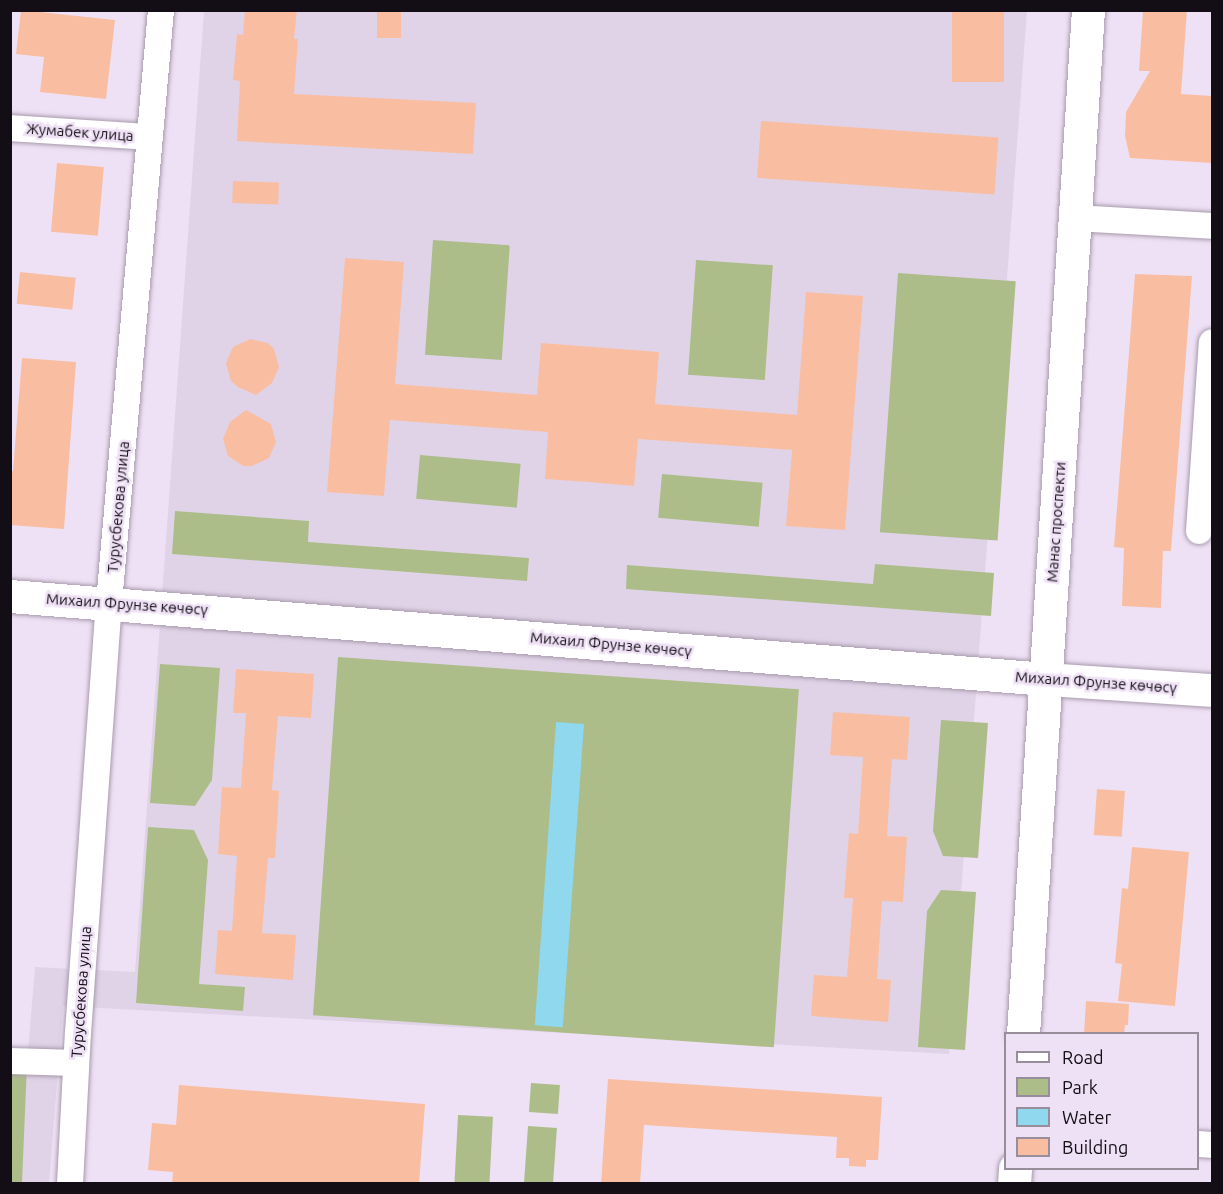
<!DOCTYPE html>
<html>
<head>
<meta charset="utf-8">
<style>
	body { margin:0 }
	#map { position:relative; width:1223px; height:1194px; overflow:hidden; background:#efe1f5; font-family:Ubuntu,sans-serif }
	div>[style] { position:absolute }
	.education>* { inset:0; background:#e0d3e7 }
	.green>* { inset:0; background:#adbd8a; transform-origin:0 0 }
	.water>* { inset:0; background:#8fd8ee; transform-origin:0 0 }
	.building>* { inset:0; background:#f9bea1; transform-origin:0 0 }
	.roads { filter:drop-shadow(0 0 2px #a89bad) drop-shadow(0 0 2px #a89bad) }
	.minor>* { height:26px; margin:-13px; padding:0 13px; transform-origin:13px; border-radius:13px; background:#fff }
	.secondary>* { height:33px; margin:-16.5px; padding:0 16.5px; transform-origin:16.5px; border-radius:16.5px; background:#fff }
	.primary>* { height:33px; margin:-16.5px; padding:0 16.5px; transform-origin:16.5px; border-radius:16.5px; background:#fff }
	span { translate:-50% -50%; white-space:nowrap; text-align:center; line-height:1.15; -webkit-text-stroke:5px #efe1f5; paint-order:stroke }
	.street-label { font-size:15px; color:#130e15 }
	.frame { position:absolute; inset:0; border:12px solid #130e15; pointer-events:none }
	.legend { position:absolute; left:1004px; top:1032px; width:195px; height:138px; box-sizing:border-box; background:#efe1f5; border:2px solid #978d9b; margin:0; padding:8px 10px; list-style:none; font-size:18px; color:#130e15 }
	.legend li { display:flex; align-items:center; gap:12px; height:30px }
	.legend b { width:30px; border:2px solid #978d9b }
</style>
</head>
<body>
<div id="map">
	<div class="education">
		<div style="clip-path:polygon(204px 11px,1027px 11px,949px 1054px,63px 1006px,49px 1184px,11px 1183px,27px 1063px,35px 967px,135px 972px)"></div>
	</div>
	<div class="green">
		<div style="left:433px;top:240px;width:77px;height:115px;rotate:4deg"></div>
		<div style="left:696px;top:260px;width:77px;height:115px;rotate:4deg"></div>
		<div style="left:898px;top:273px;width:118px;height:260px;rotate:4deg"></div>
		<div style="left:420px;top:455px;width:101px;height:44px;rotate:5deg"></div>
		<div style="left:662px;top:474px;width:101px;height:44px;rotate:5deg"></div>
		<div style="clip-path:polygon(175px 511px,309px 521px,308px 542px,529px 558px,527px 581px,172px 554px)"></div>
		<div style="clip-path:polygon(875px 564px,994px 573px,991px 616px,626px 589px,627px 565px,873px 584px)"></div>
		<div style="left:338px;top:657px;width:462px;height:359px;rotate:4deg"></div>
		<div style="clip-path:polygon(160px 664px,220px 668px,212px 780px,195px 806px,150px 803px)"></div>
		<div style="clip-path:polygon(941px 720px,988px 723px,978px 858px,943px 856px,933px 831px)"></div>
		<div style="clip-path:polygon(148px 827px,194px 830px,208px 860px,199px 984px,245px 987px,243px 1011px,136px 1003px)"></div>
		<div style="clip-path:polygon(941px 890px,976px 892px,965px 1050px,918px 1047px,927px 911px)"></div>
		<div style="clip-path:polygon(10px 1062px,27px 1064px,22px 1183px,11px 1183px)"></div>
		<div style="left:531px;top:1083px;width:29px;height:29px;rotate:4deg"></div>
		<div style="left:458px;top:1115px;width:35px;height:68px;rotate:3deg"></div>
		<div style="left:528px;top:1126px;width:29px;height:57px;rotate:4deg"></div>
	</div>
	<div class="water">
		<div style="left:556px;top:722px;width:28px;height:304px;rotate:4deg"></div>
	</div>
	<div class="building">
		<div style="clip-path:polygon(21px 10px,115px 20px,106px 99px,40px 92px,44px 57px,16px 54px)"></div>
		<div style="clip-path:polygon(245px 10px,297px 10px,294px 39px,298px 39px,294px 94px,476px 103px,473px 154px,237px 141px,240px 81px,233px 80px,237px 34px,243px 35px)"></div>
		<div style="left:377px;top:10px;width:24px;height:28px"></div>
		<div style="left:952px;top:10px;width:52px;height:72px"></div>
		<div style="clip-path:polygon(1143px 10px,1187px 10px,1181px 94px,1212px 96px,1212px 163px,1130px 158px,1125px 136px,1126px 112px,1150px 71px,1139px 71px)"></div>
		<div style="left:761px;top:121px;width:238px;height:57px;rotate:4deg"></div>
		<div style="left:57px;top:163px;width:47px;height:69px;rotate:5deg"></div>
		<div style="left:233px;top:181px;width:46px;height:22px;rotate:2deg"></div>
		<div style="clip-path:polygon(345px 258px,404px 262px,395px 384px,537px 395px,541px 343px,659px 352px,655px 404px,797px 415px,806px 292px,863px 296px,845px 530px,786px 526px,792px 450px,638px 439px,634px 486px,589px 482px,545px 479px,548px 432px,390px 420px,384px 496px,327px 492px)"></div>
		<div style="left:20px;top:272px;width:56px;height:32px;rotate:6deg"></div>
		<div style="clip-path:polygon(1135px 274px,1192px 276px,1171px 551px,1163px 551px,1161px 608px,1122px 606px,1124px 548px,1114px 547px)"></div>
		<div style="clip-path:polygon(250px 339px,268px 343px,274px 349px,279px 367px,272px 383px,256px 395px,238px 387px,231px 381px,226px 363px,233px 347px)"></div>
		<div style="clip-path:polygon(22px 358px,76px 362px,64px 529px,10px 525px,10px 471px,13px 471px)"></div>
		<div style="clip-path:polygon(246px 410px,271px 424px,276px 442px,269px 458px,252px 466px,243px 466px,228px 456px,223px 439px,230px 422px)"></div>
		<div style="clip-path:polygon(236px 669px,314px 674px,311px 718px,278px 716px,272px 790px,279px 791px,275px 858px,268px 858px,262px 933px,296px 935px,293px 980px,215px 974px,218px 930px,232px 931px,237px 856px,218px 854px,222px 787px,241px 788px,246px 713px,233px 713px)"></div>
		<div style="clip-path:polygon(833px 712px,910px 717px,907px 760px,892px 759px,887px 836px,907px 837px,903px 902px,882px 901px,877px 979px,891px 980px,888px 1022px,811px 1016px,814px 975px,847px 977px,853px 898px,844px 898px,849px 833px,858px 834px,863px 757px,830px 755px)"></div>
		<div style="left:1097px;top:789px;width:28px;height:46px;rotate:4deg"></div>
		<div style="clip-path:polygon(1132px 847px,1189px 852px,1175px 1006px,1118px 1001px,1122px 964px,1115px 963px,1122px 888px,1128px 889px)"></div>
		<div style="clip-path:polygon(1086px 1001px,1129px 1004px,1128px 1025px,1125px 1025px,1124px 1034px,1084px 1034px)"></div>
		<div style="clip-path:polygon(608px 1079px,882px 1097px,878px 1160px,866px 1160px,866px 1167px,849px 1166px,849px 1158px,836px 1158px,837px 1137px,644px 1125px,640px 1184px,601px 1184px)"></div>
		<div style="clip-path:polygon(179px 1085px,425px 1104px,419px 1184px,172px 1184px,173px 1172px,148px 1170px,152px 1123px,176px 1125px)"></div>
	</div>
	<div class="roads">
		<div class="minor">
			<div style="left:10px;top:128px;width:140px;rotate:3.7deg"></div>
			<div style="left:1075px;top:218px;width:137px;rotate:3.3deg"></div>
			<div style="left:1199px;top:531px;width:189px;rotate:-86.1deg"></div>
			<div style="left:10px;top:1061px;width:66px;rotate:1.7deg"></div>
			<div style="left:1198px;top:1144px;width:14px;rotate:4deg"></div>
			<div style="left:70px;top:1184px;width:151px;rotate:-87deg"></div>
			<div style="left:78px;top:1033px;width:431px;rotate:-85.9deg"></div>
			<div style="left:109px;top:603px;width:595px;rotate:-84.99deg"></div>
		</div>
		<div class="secondary">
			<div style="left:10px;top:596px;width:1039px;rotate:4.58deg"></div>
			<div style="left:1046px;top:679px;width:166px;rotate:3.8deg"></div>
		</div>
		<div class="primary">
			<div style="left:1023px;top:1034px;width:1026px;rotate:-86.37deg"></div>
			<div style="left:1014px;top:1184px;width:16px;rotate:-86deg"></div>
		</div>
	</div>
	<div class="street-label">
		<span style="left:80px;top:132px;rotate:4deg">Жумабек улица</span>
		<span style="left:118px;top:507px;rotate:-85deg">Турусбекова улица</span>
		<span style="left:1056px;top:522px;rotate:-86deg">Манас проспекти</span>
		<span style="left:127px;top:604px;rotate:4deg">Михаил Фрунзе көчөсү</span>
		<span style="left:611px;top:644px;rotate:5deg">Михаил Фрунзе көчөсү</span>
		<span style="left:1096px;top:682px;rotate:4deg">Михаил Фрунзе көчөсү</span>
		<span style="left:81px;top:992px;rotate:-86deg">Турусбекова улица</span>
	</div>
	<div class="frame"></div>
	<ul class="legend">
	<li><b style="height:8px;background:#fff"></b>Road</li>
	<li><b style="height:16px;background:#adbd8a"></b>Park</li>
	<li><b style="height:16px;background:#8fd8ee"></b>Water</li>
	<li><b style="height:16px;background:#f9bea1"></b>Building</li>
	</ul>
</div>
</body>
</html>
